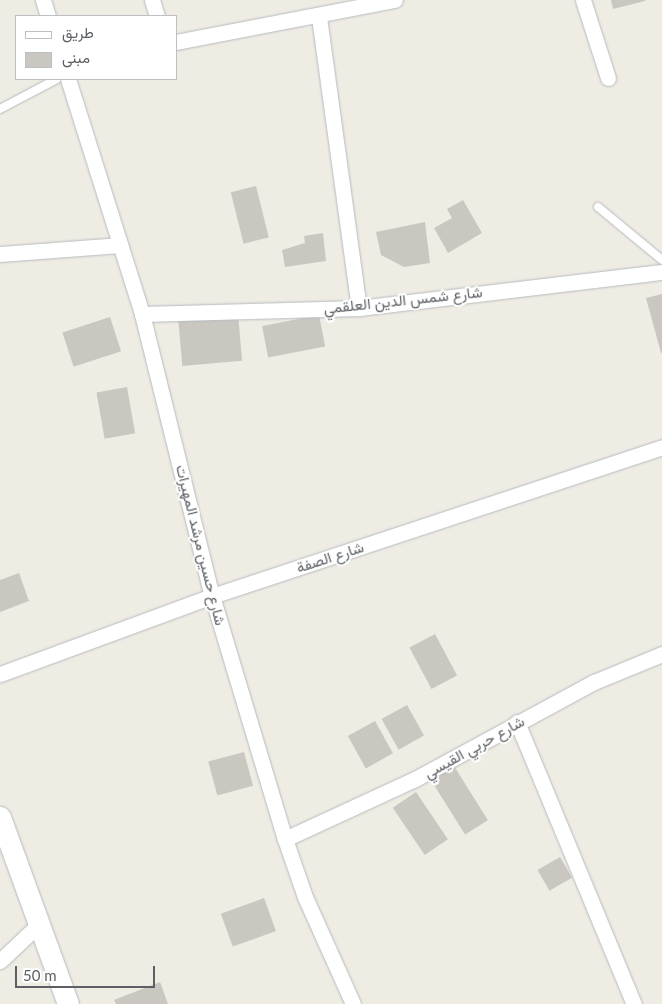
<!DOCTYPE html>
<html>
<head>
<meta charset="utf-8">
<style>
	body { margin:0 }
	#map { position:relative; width:662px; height:1004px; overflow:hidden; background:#efece4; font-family:Lato,Vazirmatn,sans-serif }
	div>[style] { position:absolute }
	.building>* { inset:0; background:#cac7c1; transform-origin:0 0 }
	.roads { filter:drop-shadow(0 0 1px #b7babe) drop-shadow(0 0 1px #b7babe) }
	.lane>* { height:8px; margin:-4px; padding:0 4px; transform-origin:4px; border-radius:4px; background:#fff }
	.street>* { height:15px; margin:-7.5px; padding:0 7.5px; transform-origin:7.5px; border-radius:7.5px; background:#fff }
	.secondary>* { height:21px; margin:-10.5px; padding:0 10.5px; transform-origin:10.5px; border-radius:10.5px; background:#fff }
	span { translate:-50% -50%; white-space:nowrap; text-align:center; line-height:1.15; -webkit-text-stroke:4px #fff; paint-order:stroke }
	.street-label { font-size:15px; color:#5c6065 }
	.legend { position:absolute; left:15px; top:15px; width:162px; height:65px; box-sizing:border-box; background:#fff; border:1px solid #bebfc1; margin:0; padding:6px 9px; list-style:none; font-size:15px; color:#5c6065 }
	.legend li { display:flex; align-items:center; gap:10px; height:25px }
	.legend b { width:25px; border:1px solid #bebfc1 }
	.scale { position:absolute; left:15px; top:966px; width:140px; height:22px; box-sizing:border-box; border:2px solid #5c6065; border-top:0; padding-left:6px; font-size:15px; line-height:18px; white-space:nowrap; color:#5c6065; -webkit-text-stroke:4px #fff; paint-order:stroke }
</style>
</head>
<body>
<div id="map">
	<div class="building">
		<div style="clip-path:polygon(611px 0,645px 0,645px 1px,613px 9px)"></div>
		<div style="left:256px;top:186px;width:53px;height:26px;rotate:76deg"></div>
		<div style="clip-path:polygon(463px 200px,482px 233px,448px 253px,434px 228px,452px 218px,447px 209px)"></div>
		<div style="clip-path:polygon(425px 222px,430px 263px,404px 267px,381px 255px,376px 232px)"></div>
		<div style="clip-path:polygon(323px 233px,326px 261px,285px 267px,282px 250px,305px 243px,304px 236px)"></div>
		<div style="clip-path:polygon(662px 294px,662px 353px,661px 353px,646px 298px)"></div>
		<div style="left:238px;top:314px;width:47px;height:60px;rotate:85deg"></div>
		<div style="left:319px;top:315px;width:32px;height:58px;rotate:79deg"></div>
		<div style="left:110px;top:317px;width:36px;height:50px;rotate:72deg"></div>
		<div style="left:127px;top:387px;width:47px;height:31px;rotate:80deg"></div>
		<div style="clip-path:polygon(19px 573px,29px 601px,0 612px,0 580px)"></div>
		<div style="left:435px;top:634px;width:47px;height:29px;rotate:62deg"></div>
		<div style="left:407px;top:705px;width:35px;height:29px;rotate:61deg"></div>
		<div style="left:375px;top:721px;width:37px;height:31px;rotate:61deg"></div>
		<div style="left:244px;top:752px;width:35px;height:37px;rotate:75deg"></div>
		<div style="left:454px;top:766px;width:64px;height:27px;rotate:58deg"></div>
		<div style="left:416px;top:792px;width:57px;height:28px;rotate:56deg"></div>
		<div style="left:560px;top:857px;width:24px;height:26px;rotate:60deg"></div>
		<div style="left:264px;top:898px;width:35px;height:46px;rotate:70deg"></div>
		<div style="clip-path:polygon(160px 982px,168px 1004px,116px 1004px,114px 1000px)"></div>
	</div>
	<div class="roads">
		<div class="lane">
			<div style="left:0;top:109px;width:64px;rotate:-27.8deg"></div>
			<div style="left:598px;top:207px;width:83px;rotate:39.6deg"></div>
		</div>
		<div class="street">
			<div style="left:43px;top:0;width:17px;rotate:73deg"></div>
			<div style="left:152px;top:0;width:17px;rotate:73deg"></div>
			<div style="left:583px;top:0;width:82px;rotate:72.2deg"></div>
			<div style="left:319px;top:17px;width:294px;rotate:82.2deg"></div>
			<div style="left:176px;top:42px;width:223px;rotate:-10.9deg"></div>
			<div style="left:68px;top:79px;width:246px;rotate:72.5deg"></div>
			<div style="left:142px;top:314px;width:291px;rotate:76.1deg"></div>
			<div style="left:212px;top:596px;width:254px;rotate:73.3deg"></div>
			<div style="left:285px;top:839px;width:61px;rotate:71deg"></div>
			<div style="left:305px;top:897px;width:117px;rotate:65.8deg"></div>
			<div style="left:0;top:254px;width:120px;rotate:-4.3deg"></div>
			<div style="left:142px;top:314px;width:217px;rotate:-1.6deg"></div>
			<div style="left:359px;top:308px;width:305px;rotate:-6.8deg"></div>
			<div style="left:0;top:674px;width:226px;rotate:-20.2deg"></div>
			<div style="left:212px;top:596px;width:474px;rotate:-18.3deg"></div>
			<div style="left:517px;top:722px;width:305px;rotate:67.5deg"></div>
			<div style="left:285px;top:839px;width:143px;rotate:-24.8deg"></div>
			<div style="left:415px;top:779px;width:204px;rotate:-28.5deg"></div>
			<div style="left:594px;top:682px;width:74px;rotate:-22.4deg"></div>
			<div style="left:0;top:961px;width:51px;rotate:-43.4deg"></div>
		</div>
		<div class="secondary">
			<div style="left:0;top:817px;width:199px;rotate:70deg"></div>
		</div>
	</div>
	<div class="street-label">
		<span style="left:403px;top:300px;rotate:-6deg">شارع شمس الدين العلقمي</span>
		<span style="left:201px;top:545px;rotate:76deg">شارع حسين مرشد المهيرات</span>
		<span style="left:330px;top:557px;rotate:-18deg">شارع الصفة</span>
		<span style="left:474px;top:747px;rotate:-29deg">شارع حربي القيسي</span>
	</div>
	<ul class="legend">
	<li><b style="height:6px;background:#fff"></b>طريق</li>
	<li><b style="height:14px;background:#cac7c1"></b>مبنى</li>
	</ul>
	<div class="scale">50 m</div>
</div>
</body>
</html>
